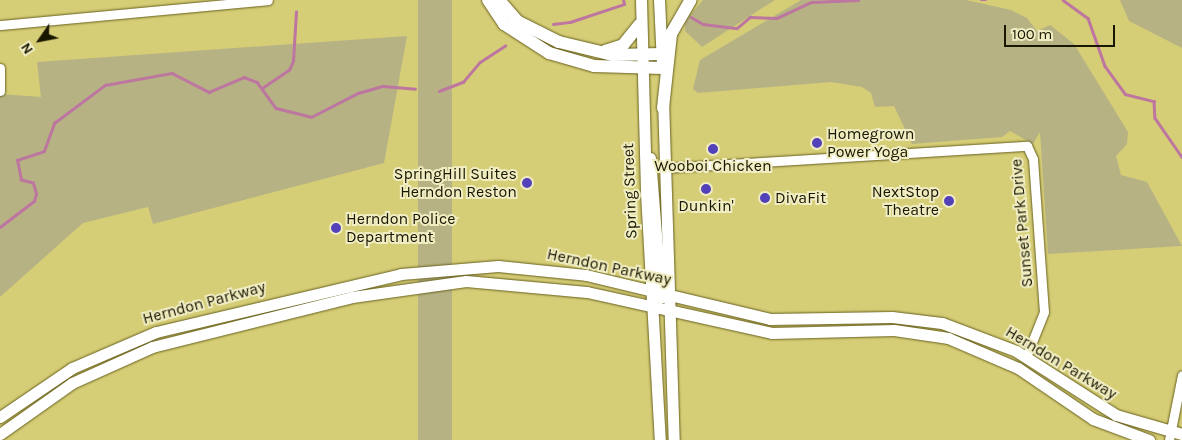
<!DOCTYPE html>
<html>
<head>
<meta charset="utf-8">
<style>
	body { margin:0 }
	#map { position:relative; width:1182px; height:440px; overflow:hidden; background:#d6cd77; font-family:Karla,sans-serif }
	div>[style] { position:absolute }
	.green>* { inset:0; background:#b7b284; transform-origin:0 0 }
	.stream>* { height:2.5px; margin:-1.25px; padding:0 1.25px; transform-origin:1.25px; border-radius:1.25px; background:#bc76a0 }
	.roads { filter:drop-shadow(0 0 1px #68611e) drop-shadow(0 0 1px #68611e) }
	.minor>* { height:9px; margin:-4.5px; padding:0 4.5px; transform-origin:4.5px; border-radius:4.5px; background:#fff }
	.major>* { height:11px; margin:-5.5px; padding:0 5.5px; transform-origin:5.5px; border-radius:5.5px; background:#fff }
	.highway>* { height:12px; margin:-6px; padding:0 6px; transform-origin:6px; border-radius:6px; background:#fff }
	.dots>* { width:14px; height:14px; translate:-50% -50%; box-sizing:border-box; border:2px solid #f0edc3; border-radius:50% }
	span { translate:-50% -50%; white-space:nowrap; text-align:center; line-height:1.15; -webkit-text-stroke:4px #f0edc3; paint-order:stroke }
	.poi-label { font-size:16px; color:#1a1700 }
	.left { translate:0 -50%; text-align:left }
	.right { translate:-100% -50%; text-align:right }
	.street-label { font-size:16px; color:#1a1700 }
	.north { position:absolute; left:15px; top:15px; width:50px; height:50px; -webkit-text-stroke:4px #f0edc3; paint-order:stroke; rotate:237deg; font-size:14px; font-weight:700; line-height:20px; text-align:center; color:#1a1700 }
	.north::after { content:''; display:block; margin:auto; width:18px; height:22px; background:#1a1700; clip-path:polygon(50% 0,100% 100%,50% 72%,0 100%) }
	.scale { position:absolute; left:1004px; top:25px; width:111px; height:22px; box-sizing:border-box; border:2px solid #1a1700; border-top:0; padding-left:6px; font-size:15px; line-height:18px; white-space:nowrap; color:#1a1700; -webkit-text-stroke:4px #f0edc3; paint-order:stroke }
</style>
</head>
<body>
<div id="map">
	<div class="green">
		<div style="left:418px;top:0;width:34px;height:447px"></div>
		<div style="clip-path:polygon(703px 0,775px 0,702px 47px,685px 31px,685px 21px)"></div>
		<div style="clip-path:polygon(801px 0,966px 0,1011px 10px,1027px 18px,1037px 31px,1050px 25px,1074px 44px,1128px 132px,1127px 144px,1116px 156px,1121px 175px,1147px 182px,1182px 246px,1048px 254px,1040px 132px,1033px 144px,1010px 131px,1002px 137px,912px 144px,894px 106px,875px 107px,871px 93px,862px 87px,831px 82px,698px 93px,693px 89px,700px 60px)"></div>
		<div style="clip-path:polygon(1120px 0,1182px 0,1182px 48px,1129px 21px)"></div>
		<div style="clip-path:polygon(407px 36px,384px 163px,153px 224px,148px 207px,83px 223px,0 297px,0 94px,41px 97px,37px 62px)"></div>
	</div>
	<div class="stream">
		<div style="left:981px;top:0;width:5px"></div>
		<div style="left:1063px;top:0;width:31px;rotate:36deg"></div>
		<div style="left:1088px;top:18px;width:51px;rotate:70.5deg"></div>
		<div style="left:1105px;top:66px;width:34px;rotate:54deg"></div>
		<div style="left:1125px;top:94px;width:30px;rotate:14deg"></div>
		<div style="left:1154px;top:101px;width:17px;rotate:87deg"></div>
		<div style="left:1155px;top:118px;width:47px;rotate:55.3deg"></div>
		<div style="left:691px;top:17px;width:14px;rotate:30deg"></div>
		<div style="left:703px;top:24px;width:34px;rotate:7deg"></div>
		<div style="left:737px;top:28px;width:17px;rotate:-40deg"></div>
		<div style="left:750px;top:17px;width:27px;rotate:2deg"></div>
		<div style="left:777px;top:18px;width:38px;rotate:-25deg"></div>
		<div style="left:812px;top:2px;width:46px;rotate:-2.5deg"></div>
		<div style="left:553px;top:24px;width:17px;rotate:-7deg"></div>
		<div style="left:570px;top:22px;width:57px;rotate:-18.4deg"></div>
		<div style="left:624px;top:4px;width:4px;rotate:-104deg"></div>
		<div style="left:262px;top:88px;width:32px;rotate:-34deg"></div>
		<div style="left:289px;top:70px;width:10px;rotate:-66deg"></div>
		<div style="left:293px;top:61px;width:49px;rotate:-86.5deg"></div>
		<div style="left:439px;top:91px;width:26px;rotate:-21deg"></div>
		<div style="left:463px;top:82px;width:26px;rotate:-50deg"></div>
		<div style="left:480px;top:62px;width:30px;rotate:-33deg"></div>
		<div style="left:0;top:227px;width:43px;rotate:-37.4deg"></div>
		<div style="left:34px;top:201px;width:7px;rotate:-74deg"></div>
		<div style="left:36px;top:194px;width:11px;rotate:-105deg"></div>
		<div style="left:33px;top:183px;width:12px;rotate:-166deg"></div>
		<div style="left:21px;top:180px;width:20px;rotate:-101deg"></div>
		<div style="left:17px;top:160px;width:28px;rotate:-18deg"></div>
		<div style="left:44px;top:151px;width:30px;rotate:-70deg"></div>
		<div style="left:54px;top:123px;width:64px;rotate:-36.7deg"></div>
		<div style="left:105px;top:85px;width:68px;rotate:-10.2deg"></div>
		<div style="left:172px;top:73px;width:42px;rotate:27.2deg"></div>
		<div style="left:209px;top:92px;width:38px;rotate:-23deg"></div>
		<div style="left:244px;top:77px;width:14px;rotate:21deg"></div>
		<div style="left:257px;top:82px;width:32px;rotate:54deg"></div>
		<div style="left:276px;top:108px;width:36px;rotate:14deg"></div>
		<div style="left:311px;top:117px;width:53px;rotate:-27.1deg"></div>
		<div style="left:358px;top:93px;width:26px;rotate:-16deg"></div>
		<div style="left:383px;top:86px;width:32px;rotate:5deg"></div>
	</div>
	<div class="roads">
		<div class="minor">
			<div style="left:0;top:25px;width:269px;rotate:-5.3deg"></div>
			<div style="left:0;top:68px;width:23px;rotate:90deg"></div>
			<div style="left:664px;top:168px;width:364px;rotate:-3.5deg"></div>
			<div style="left:1027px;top:146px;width:14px;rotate:65deg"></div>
			<div style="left:1033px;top:159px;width:153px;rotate:85.9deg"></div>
			<div style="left:1044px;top:312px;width:48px;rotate:111.8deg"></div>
			<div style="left:1169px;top:440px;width:66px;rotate:-78.7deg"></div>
		</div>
		<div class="major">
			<div style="left:641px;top:0;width:193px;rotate:88.5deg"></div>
			<div style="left:646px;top:193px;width:247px;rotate:86.8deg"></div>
			<div style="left:659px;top:0;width:63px;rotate:87.3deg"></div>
			<div style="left:663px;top:99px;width:341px;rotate:88.2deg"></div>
			<div style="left:650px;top:158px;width:140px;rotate:85.5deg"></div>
			<div style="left:0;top:417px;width:87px;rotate:-34.2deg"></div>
			<div style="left:72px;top:368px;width:91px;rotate:-23.2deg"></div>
			<div style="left:156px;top:332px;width:252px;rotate:-13.3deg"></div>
			<div style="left:401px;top:274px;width:97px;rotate:-4.7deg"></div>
			<div style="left:498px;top:266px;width:88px;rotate:5.8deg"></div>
			<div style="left:586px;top:275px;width:189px;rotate:13.4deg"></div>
			<div style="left:770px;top:319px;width:122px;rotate:-0.9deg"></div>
			<div style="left:892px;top:317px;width:50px;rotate:6.8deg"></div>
			<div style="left:942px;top:323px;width:79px;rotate:20.7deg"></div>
			<div style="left:1016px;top:351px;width:119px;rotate:32.6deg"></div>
			<div style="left:1116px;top:415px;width:69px;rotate:16.1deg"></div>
			<div style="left:0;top:434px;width:88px;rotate:-35.3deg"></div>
			<div style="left:72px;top:383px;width:88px;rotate:-24.2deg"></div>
			<div style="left:152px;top:347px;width:206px;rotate:-14deg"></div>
			<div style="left:352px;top:297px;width:115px;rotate:-8deg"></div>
			<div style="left:466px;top:281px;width:121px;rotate:5.2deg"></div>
			<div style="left:587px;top:292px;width:189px;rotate:12.5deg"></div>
			<div style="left:772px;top:333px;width:122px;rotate:-1.4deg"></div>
			<div style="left:894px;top:330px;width:55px;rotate:8.4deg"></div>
			<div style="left:948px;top:338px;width:76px;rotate:23.2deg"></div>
			<div style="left:1018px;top:368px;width:91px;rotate:34.2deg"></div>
			<div style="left:1093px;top:419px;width:60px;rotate:20.6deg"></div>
		</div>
		<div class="highway">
			<div style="left:488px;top:0;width:29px;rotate:56deg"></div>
			<div style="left:504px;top:24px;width:54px;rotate:32.8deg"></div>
			<div style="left:549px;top:53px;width:47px;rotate:16.1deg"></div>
			<div style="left:594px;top:66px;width:68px;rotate:1.7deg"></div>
			<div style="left:499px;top:0;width:28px;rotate:49deg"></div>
			<div style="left:517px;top:21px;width:47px;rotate:26.6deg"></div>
			<div style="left:559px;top:42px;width:56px;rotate:13.5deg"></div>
			<div style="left:613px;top:55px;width:48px;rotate:-1.2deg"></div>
			<div style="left:605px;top:51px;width:19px;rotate:-18deg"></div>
			<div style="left:623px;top:45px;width:26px;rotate:-51deg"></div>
			<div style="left:663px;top:108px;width:74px;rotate:-83.8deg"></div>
			<div style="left:671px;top:34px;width:39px;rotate:-60deg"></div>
		</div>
	</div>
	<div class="dots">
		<div style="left:817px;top:143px;background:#5241b9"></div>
		<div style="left:713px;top:149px;background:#5241b9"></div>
		<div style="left:527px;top:183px;background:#5241b9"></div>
		<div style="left:706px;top:189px;background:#5241b9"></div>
		<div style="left:765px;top:198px;background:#5241b9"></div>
		<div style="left:949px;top:201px;background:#5241b9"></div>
		<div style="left:336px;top:228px;background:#5241b9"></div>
	</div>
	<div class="poi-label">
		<span class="left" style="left:827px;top:143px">Homegrown<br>Power Yoga</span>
		<span style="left:713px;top:166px">Wooboi Chicken</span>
		<span class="right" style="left:517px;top:183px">SpringHill Suites<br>Herndon Reston</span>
		<span class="right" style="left:939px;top:201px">NextStop<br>Theatre</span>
		<span class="left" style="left:775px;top:198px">DivaFit</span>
		<span style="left:706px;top:206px">Dunkin'</span>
		<span class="left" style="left:346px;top:228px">Herndon Police<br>Department</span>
	</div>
	<div class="street-label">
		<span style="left:630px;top:191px;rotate:-92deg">Spring Street</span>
		<span style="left:1022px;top:223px;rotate:-95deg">Sunset Park Drive</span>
		<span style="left:609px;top:267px;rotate:12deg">Herndon Parkway</span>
		<span style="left:204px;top:303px;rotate:-15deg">Herndon Parkway</span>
		<span style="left:1061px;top:363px;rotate:31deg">Herndon Parkway</span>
	</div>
	<div class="north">N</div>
	<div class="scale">100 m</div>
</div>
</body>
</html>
